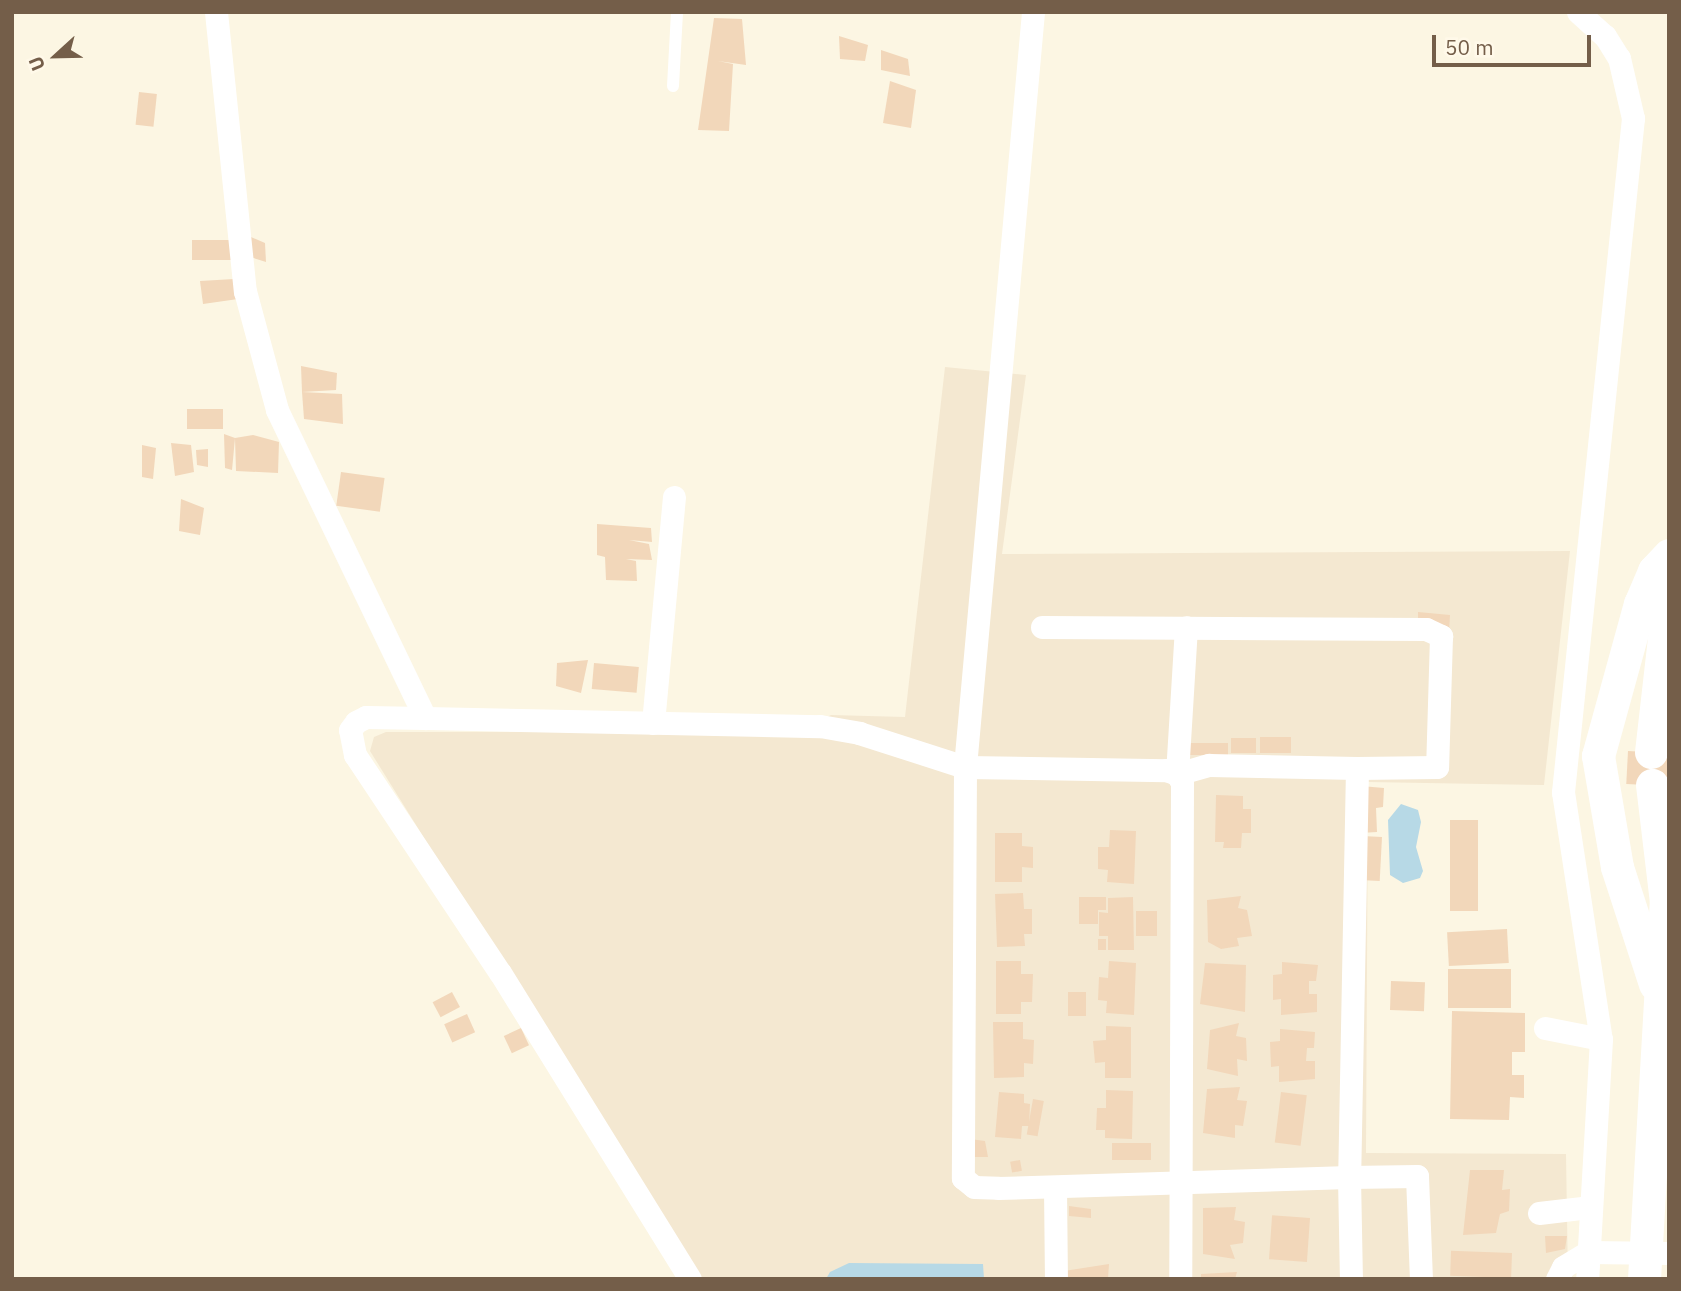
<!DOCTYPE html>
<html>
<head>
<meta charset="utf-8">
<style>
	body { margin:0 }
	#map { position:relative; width:1681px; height:1291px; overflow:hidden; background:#fcf6e3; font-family:"IBM Plex Sans",sans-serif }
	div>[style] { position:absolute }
	.residential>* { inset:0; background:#f4e8d1 }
	.water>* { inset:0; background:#b7d9e6 }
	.building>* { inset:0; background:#f2d7ba; transform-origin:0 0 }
	.lane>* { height:12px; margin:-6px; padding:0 6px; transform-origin:6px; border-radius:6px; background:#fff }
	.street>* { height:23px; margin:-11.5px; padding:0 11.5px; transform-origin:11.5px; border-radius:11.5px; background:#fff }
	.secondary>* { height:33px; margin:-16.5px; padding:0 16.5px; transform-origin:16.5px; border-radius:16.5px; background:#fff }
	span { translate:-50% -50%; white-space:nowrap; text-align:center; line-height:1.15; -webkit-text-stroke:5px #fff9e9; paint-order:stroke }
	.frame { position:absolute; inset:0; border:14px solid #745e49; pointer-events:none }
	.north { position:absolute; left:21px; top:21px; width:70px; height:70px; -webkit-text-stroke:5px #fff9e9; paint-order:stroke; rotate:248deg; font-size:19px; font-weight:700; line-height:28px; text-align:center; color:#745e49 }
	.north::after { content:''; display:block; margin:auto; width:24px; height:32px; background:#745e49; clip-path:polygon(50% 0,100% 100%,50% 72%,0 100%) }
	.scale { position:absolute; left:1432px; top:35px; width:159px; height:32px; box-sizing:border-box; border:4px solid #745e49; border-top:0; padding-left:9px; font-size:21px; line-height:24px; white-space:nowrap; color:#745e49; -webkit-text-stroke:5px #fff9e9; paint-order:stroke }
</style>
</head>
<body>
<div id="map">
	<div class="residential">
		<div style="clip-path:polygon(945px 367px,1026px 375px,1002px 554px,1570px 551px,1544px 785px,1368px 782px,1366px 1153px,1566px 1154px,1568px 1279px,698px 1279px,370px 751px,374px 737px,386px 732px,798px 732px,831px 715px,905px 717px)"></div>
	</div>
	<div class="water">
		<div style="clip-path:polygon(1401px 804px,1418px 810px,1421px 822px,1416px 847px,1423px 871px,1420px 878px,1403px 883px,1390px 875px,1388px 820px)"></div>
		<div style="clip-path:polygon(849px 1263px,983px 1264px,984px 1279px,826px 1279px,830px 1272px)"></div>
	</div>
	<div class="building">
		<div style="clip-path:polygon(714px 18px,742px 19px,746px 65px,718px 61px,733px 64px,729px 131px,698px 130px)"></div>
		<div style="clip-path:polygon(839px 36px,868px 45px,865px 61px,840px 59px)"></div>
		<div style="clip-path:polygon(881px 50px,908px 59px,910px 76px,881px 70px)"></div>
		<div style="clip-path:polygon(890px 81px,916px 90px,911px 128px,883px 123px)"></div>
		<div style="left:139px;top:92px;width:18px;height:33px;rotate:6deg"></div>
		<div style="clip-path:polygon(251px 237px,265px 243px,266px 262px,244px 255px)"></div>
		<div style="left:233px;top:240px;width:20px;height:41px;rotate:90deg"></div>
		<div style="clip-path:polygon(234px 279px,238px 299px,203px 304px,200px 281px)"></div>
		<div style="clip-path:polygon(301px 366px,337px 373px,336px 390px,302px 392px)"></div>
		<div style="clip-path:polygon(302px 392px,342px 394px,343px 424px,304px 419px)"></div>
		<div style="left:223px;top:409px;width:20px;height:36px;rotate:90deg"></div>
		<div style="clip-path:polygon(224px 434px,235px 438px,232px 470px,225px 468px)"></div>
		<div style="clip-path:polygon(253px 435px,279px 442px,278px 473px,236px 471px,235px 438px)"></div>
		<div style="clip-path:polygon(171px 443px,191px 445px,194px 472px,175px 476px)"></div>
		<div style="clip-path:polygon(142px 445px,156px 448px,153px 479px,142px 477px)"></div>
		<div style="clip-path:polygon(208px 449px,208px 467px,197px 465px,196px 450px)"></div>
		<div style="left:341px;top:472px;width:44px;height:34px;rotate:8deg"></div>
		<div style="clip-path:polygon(181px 499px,204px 508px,200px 535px,179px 531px)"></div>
		<div style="clip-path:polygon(597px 524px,651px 528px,652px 542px,629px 540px,649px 544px,652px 560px,626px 559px,636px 561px,637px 581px,606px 580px,605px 557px,597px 555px)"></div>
		<div style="clip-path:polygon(1418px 612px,1450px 615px,1449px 633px,1418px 627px)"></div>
		<div style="clip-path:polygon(588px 660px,581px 693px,556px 686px,557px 663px)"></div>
		<div style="left:594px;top:663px;width:45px;height:26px;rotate:5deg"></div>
		<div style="left:1260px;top:737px;width:31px;height:16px"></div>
		<div style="left:1256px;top:738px;width:15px;height:25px;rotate:90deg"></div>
		<div style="left:1188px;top:743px;width:40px;height:12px"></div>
		<div style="left:1628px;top:751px;width:41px;height:33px;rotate:3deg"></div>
		<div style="clip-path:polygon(1361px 786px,1384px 788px,1383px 807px,1376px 808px,1377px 832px,1360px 833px)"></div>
		<div style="clip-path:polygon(1216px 795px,1243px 796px,1243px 809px,1251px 809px,1251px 833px,1242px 833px,1241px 848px,1223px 848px,1224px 842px,1215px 842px)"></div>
		<div style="left:1450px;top:820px;width:28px;height:91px"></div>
		<div style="clip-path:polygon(1110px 830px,1136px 831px,1134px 884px,1107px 882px,1108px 870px,1098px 869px,1098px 847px,1109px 847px)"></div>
		<div style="clip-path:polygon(995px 833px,1022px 833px,1022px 846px,1033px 847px,1033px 868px,1022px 867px,1022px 882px,995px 882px)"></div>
		<div style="left:1382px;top:837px;width:44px;height:20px;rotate:93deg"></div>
		<div style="clip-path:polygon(1023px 893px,1024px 909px,1032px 909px,1032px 934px,1024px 934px,1025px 946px,997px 947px,995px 894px)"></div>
		<div style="clip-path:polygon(1241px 896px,1238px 908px,1247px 910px,1252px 936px,1237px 938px,1239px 946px,1221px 949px,1208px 942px,1207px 900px)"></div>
		<div style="clip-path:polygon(1079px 897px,1106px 897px,1106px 910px,1098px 910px,1098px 924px,1079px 924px)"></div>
		<div style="clip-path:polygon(1133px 897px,1134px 950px,1108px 950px,1108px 936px,1099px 936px,1099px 912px,1108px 913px,1108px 898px)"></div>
		<div style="left:1136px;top:911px;width:21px;height:25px"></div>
		<div style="left:1507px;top:929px;width:34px;height:60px;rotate:87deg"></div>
		<div style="left:1098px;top:939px;width:8px;height:11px"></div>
		<div style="clip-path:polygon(996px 961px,1021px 961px,1021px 974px,1033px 974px,1032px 1002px,1021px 1002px,1021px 1014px,996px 1014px)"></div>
		<div style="clip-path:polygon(1109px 961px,1136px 963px,1134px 1015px,1106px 1013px,1107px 1001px,1098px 1000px,1099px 977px,1108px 978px)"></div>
		<div style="clip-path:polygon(1282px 962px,1318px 965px,1316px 981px,1309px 981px,1309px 994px,1317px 994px,1317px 1012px,1281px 1015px,1281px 999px,1273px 1000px,1273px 975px,1282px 974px)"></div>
		<div style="clip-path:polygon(1205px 963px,1246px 965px,1245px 1012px,1200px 1004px)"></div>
		<div style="left:1511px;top:969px;width:39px;height:63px;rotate:90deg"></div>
		<div style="left:1391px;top:981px;width:34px;height:29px;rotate:2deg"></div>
		<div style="left:452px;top:992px;width:17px;height:22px;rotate:62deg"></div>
		<div style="left:1068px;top:992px;width:18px;height:24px"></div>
		<div style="clip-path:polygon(1452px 1011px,1525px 1013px,1525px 1052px,1512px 1052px,1512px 1075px,1524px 1075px,1524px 1098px,1510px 1097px,1509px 1120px,1450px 1119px)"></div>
		<div style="left:467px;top:1014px;width:20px;height:25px;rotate:66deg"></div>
		<div style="clip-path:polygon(993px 1022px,1023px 1022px,1023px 1039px,1034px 1040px,1033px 1064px,1024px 1063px,1024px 1077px,994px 1078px)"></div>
		<div style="clip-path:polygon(1239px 1023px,1236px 1036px,1246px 1038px,1247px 1061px,1237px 1059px,1238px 1076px,1207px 1069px,1210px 1030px)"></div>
		<div style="clip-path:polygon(1106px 1026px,1131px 1027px,1131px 1078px,1105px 1078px,1105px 1062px,1095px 1063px,1093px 1041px,1106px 1040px)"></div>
		<div style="left:521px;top:1028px;width:19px;height:19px;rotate:65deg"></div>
		<div style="clip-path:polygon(1280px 1029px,1315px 1032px,1314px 1048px,1307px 1048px,1306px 1061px,1315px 1061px,1315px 1079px,1279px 1082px,1279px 1066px,1271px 1067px,1270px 1042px,1280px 1041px)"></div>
		<div style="clip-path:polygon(1240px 1087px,1237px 1100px,1247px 1101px,1243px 1126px,1235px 1125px,1235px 1138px,1203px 1133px,1207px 1089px)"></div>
		<div style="clip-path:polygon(1106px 1090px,1133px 1091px,1132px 1139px,1105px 1138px,1105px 1130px,1096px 1130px,1097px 1108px,1106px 1108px)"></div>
		<div style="clip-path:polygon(999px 1092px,1024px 1094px,1024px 1103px,1030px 1104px,1029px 1126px,1022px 1126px,1021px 1139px,995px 1137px)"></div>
		<div style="left:1281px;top:1092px;width:26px;height:51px;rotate:7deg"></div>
		<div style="left:1033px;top:1099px;width:11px;height:36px;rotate:10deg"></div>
		<div style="clip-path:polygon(970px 1139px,985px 1141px,988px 1157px,971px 1157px)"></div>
		<div style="left:1112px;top:1143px;width:39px;height:17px"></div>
		<div style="left:1020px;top:1160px;width:11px;height:10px;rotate:80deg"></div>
		<div style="clip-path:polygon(1470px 1170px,1504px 1170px,1502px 1190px,1510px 1189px,1509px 1211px,1500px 1214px,1496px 1233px,1463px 1235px)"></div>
		<div style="clip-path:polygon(1069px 1206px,1091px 1209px,1091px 1218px,1069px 1216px)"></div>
		<div style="clip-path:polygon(1236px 1207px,1234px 1220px,1245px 1222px,1243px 1243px,1230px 1245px,1235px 1259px,1203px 1254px,1203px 1208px)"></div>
		<div style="left:1310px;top:1218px;width:44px;height:38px;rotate:94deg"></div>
		<div style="clip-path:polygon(1545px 1236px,1567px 1236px,1565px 1249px,1546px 1253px)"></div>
		<div style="left:1512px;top:1253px;width:25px;height:61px;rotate:92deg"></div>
		<div style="clip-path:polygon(1109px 1264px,1108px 1279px,1064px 1279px,1064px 1271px)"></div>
		<div style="clip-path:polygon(1237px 1272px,1235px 1279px,1201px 1279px,1201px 1274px)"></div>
	</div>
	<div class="lane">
		<div style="left:673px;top:86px;width:74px;rotate:-86.9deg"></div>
	</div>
	<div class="street">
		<div style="left:216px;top:12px;width:281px;rotate:84.1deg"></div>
		<div style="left:245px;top:291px;width:123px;rotate:74.9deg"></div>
		<div style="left:277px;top:410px;width:342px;rotate:64.3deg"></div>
		<div style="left:1033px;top:12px;width:758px;rotate:95.15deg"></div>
		<div style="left:965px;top:767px;width:411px;rotate:90.3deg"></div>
		<div style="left:963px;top:1178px;width:14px;rotate:39deg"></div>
		<div style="left:974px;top:1187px;width:24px;rotate:2deg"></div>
		<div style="left:998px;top:1188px;width:351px;rotate:-1.8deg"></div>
		<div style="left:1349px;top:1177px;width:102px;rotate:88.9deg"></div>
		<div style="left:1578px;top:12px;width:36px;rotate:42deg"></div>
		<div style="left:1605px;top:36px;width:26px;rotate:58deg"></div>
		<div style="left:1619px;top:58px;width:62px;rotate:76.9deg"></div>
		<div style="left:1633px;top:118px;width:678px;rotate:95.93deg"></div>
		<div style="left:1563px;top:792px;width:250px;rotate:81.3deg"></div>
		<div style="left:1601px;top:1039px;width:240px;rotate:93.3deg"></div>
		<div style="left:1042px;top:627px;width:384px;rotate:0.3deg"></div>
		<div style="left:1426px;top:629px;width:17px;rotate:25deg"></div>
		<div style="left:1441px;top:636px;width:131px;rotate:91.7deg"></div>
		<div style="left:1437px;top:767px;width:80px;rotate:179.3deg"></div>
		<div style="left:1357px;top:768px;width:409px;rotate:91.1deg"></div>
		<div style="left:1349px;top:1177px;width:68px;rotate:-0.8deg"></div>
		<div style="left:1417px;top:1176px;width:103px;rotate:87.8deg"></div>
		<div style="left:653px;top:723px;width:227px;rotate:-84.7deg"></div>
		<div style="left:1177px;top:774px;width:33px;rotate:-16deg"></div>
		<div style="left:1209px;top:765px;width:148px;rotate:1.2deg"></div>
		<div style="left:1177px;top:774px;width:147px;rotate:-86.5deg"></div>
		<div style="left:1545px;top:1028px;width:57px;rotate:11.1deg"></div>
		<div style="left:1055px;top:1187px;width:92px;rotate:89.4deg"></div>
		<div style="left:1539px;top:1213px;width:50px;rotate:-6.8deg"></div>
		<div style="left:1588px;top:1252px;width:81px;rotate:0.7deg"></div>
		<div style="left:690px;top:1279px;width:360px;rotate:-121.8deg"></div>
		<div style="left:500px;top:973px;width:262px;rotate:-123.6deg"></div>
		<div style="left:355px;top:755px;width:25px;rotate:-101deg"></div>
		<div style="left:350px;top:730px;width:10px;rotate:-53deg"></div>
		<div style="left:356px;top:722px;width:11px;rotate:-27deg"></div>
		<div style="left:366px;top:717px;width:59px;rotate:1deg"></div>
		<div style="left:425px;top:718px;width:395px;rotate:1.2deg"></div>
		<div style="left:820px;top:726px;width:40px;rotate:10deg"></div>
		<div style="left:859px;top:733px;width:111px;rotate:17.8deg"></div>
		<div style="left:965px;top:767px;width:201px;rotate:0.9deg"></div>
		<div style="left:1166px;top:770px;width:12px;rotate:20deg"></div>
		<div style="left:1177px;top:774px;width:10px;rotate:61deg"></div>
		<div style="left:1182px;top:783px;width:496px;rotate:90.2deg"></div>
		<div style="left:1557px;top:1279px;width:13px;rotate:-63deg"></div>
		<div style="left:1563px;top:1267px;width:29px;rotate:-31deg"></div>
	</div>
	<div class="secondary">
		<div style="left:1651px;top:752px;width:158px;rotate:-83.5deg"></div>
		<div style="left:1655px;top:984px;width:123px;rotate:-108deg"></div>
		<div style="left:1617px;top:867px;width:113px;rotate:-99.7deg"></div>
		<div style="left:1598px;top:756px;width:158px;rotate:-74.6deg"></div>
		<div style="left:1640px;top:604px;width:36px;rotate:-67deg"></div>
		<div style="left:1654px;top:571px;width:22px;rotate:-47deg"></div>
		<div style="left:1644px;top:1279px;width:378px;rotate:-86.7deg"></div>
		<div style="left:1666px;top:902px;width:118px;rotate:-96.8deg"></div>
	</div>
	<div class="frame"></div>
	<div class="north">U</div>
	<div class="scale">50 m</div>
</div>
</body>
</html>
